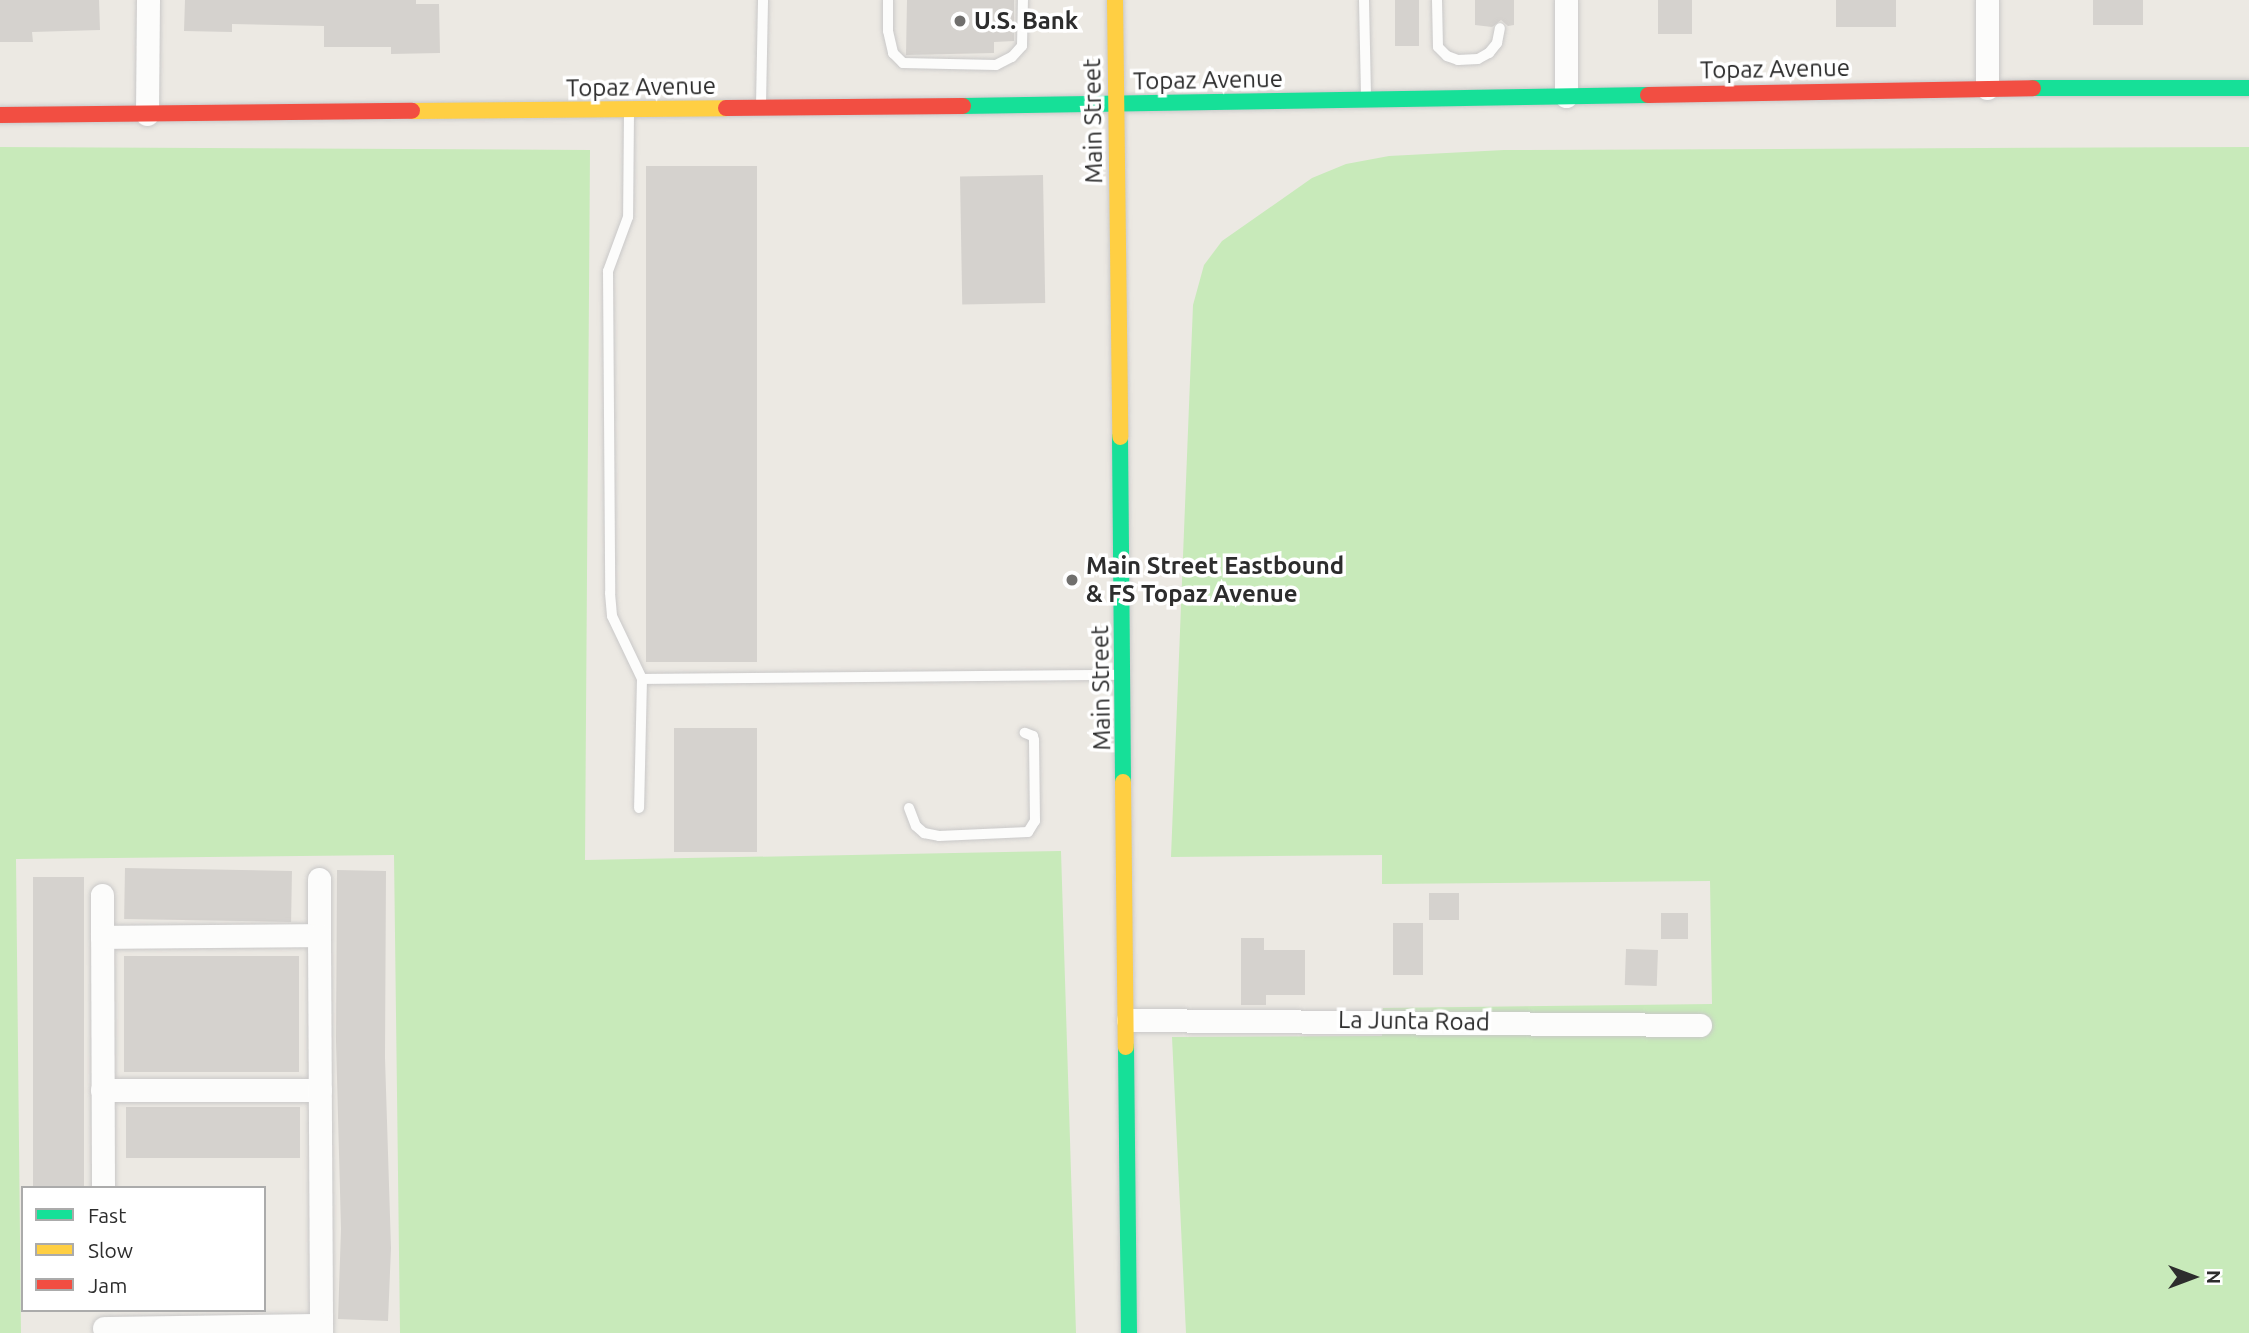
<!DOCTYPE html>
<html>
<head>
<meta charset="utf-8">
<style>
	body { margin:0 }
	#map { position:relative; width:2249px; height:1333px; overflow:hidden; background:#ece9e3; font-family:Ubuntu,sans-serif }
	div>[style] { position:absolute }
	.green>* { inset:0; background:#c8eaba }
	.building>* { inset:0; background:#d5d2ce; transform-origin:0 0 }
	.roads { filter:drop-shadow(0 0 2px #c9c8c8) drop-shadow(0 0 2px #c9c8c8) }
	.lane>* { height:10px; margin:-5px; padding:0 5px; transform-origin:5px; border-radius:5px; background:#fcfcfb }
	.street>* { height:23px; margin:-11.5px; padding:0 11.5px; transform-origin:11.5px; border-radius:11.5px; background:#fcfcfb }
	.fast>* { height:16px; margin:-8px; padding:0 8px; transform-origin:8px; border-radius:8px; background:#16e098 }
	.slow>* { height:16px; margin:-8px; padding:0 8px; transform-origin:8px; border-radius:8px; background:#ffcf43 }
	.jam>* { height:16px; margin:-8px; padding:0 8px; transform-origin:8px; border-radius:8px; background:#f24e42 }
	.dots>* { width:19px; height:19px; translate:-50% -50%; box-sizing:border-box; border:4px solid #fff; border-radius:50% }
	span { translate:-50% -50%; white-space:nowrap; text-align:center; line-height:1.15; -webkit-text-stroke:7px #fff; paint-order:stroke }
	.poi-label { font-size:24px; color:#2d2d2d; font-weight:700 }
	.left { translate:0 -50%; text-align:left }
	.street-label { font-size:24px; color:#2d2d2d }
	.legend { position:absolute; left:21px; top:1186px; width:245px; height:126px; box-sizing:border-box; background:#fff; border:2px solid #ababab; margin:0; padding:9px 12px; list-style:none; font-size:21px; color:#2d2d2d }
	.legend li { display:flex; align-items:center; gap:14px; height:35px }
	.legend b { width:35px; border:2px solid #ababab }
	.north { position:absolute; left:2158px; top:1242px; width:70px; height:70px; -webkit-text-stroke:5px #fff; paint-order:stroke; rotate:90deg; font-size:19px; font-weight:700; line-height:28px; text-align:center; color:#2d2d2d }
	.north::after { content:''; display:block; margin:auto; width:24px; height:32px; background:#2d2d2d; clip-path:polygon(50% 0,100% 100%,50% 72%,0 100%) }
</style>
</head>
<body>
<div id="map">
	<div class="green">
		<div style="clip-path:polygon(0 147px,590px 150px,585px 860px,1061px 851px,1076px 1333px,400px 1333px,394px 855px,16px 859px,21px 1333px,0 1333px)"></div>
		<div style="clip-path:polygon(2249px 147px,2249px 1333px,1186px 1333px,1172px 1037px,1382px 1036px,1383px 1008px,1712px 1004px,1710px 881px,1382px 884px,1382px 855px,1171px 857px,1193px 305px,1204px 265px,1222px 241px,1312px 178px,1346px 164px,1389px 156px,1504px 150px)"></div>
	</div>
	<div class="building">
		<div style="clip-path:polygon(0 0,99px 0,100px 30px,32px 32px,33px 42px,0 42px)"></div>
		<div style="clip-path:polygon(185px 0,416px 0,416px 4px,439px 4px,440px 53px,391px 54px,391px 47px,324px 47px,324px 26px,232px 24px,232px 32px,184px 31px)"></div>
		<div style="clip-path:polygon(907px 0,1014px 0,1014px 41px,994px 42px,994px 53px,906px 55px)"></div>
		<div style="left:1395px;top:0;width:24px;height:46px"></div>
		<div style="clip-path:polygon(1475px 0,1514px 0,1514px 25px,1508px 26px,1501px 20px,1492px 27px,1475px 25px)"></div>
		<div style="left:1658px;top:0;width:34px;height:34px"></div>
		<div style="left:1836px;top:0;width:60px;height:27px"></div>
		<div style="left:2093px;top:0;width:50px;height:25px"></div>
		<div style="left:646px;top:166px;width:111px;height:496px"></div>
		<div style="left:1043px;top:175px;width:128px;height:83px;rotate:89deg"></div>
		<div style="left:674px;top:728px;width:83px;height:124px"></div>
		<div style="left:125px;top:868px;width:167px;height:51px;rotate:1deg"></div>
		<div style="clip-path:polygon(337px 870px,386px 871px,385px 1058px,391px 1248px,388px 1321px,338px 1319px,341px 1229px,336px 1041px)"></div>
		<div style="left:33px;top:877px;width:51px;height:311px"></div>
		<div style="left:1429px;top:893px;width:30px;height:27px"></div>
		<div style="left:1661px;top:913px;width:27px;height:26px"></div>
		<div style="left:1393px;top:923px;width:30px;height:52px"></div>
		<div style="clip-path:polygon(1241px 938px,1264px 938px,1264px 950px,1305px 950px,1305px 995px,1266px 995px,1266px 1005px,1241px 1005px)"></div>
		<div style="left:1626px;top:949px;width:32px;height:36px;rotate:2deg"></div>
		<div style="left:124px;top:956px;width:175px;height:116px"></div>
		<div style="left:300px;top:1107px;width:51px;height:174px;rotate:90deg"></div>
	</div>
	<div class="roads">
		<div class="lane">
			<div style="left:888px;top:0;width:31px;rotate:90deg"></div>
			<div style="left:888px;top:31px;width:23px;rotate:77deg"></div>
			<div style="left:893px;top:53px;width:14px;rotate:45deg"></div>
			<div style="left:903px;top:63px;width:93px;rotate:1.2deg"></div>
			<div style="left:996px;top:65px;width:18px;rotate:-27deg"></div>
			<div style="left:1012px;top:57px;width:15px;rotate:-48deg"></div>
			<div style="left:1022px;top:46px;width:46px;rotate:-88.8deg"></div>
			<div style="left:1364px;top:0;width:99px;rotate:88.8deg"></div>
			<div style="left:1437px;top:0;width:47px;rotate:88.8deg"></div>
			<div style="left:1438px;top:47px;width:13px;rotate:45deg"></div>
			<div style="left:1447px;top:56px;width:12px;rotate:20deg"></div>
			<div style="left:1458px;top:60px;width:20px;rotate:-3deg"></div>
			<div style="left:1478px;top:59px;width:13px;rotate:-29deg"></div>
			<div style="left:1489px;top:53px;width:13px;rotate:-51deg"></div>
			<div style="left:1497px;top:43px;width:15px;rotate:-79deg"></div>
			<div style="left:761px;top:105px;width:105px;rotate:-88.9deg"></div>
			<div style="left:629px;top:112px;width:105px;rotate:90.5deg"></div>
			<div style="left:628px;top:217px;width:58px;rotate:110.3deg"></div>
			<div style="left:608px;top:271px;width:322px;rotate:89.6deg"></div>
			<div style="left:610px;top:593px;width:23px;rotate:85deg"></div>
			<div style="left:612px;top:616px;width:70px;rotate:64.5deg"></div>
			<div style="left:642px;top:679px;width:129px;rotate:91.3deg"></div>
			<div style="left:642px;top:679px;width:475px;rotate:-0.5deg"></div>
			<div style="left:909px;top:808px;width:19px;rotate:69deg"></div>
			<div style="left:916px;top:826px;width:11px;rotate:41deg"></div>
			<div style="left:924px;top:833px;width:15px;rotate:11deg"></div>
			<div style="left:939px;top:836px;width:89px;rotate:-2.6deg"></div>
			<div style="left:1028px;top:832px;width:13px;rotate:-58deg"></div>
			<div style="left:1035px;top:821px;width:81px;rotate:-90.7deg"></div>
			<div style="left:1034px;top:740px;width:4px;rotate:-104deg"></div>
			<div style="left:1033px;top:736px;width:9px;rotate:-159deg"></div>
		</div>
		<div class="street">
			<div style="left:1566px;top:0;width:96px;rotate:90deg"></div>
			<div style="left:1987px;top:0;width:88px;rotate:90deg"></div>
			<div style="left:147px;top:114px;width:114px;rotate:-89.5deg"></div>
			<div style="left:102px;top:895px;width:42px;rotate:90deg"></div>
			<div style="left:319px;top:935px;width:56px;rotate:-90deg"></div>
			<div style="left:1128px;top:1020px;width:572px;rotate:0.5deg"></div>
			<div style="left:102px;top:1090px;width:218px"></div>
			<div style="left:103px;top:1188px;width:251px;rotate:-90.2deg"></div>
			<div style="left:102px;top:937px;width:217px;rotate:-0.5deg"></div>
			<div style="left:319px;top:935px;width:398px;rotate:89.7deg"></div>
			<div style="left:104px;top:1328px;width:217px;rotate:-0.8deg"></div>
		</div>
		<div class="fast">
			<div style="left:2033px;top:88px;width:216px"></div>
			<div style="left:963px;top:106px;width:685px;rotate:-0.92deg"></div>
			<div style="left:1120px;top:437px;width:345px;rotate:89.5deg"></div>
			<div style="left:1126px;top:1047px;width:286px;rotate:89.4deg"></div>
		</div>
		<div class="slow">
			<div style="left:1115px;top:0;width:437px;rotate:89.3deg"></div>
			<div style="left:412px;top:111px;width:314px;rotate:-0.5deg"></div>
			<div style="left:1123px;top:782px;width:265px;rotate:89.4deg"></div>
		</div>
		<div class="jam">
			<div style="left:1648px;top:95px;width:385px;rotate:-1deg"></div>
			<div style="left:726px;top:108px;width:237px;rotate:-0.5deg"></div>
			<div style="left:0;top:115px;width:412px;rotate:-0.6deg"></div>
		</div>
	</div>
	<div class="dots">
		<div style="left:960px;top:21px;background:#706f6d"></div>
		<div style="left:1072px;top:580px;background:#706f6d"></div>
	</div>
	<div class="poi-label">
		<span class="left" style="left:974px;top:21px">U.S. Bank</span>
		<span class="left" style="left:1086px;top:580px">Main Street Eastbound<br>&amp; FS Topaz Avenue</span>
	</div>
	<div class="street-label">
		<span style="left:1775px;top:69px;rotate:-1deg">Topaz Avenue</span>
		<span style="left:1208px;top:80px;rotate:-1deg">Topaz Avenue</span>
		<span style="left:641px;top:87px;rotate:-1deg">Topaz Avenue</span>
		<span style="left:1093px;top:121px;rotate:-91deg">Main Street</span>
		<span style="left:1101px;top:688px;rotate:-91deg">Main Street</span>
		<span style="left:1414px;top:1021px;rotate:1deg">La Junta Road</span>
	</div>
	<ul class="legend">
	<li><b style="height:9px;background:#16e098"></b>Fast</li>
	<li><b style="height:9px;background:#ffcf43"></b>Slow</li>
	<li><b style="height:9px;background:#f24e42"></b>Jam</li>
	</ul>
	<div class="north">N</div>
</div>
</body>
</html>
